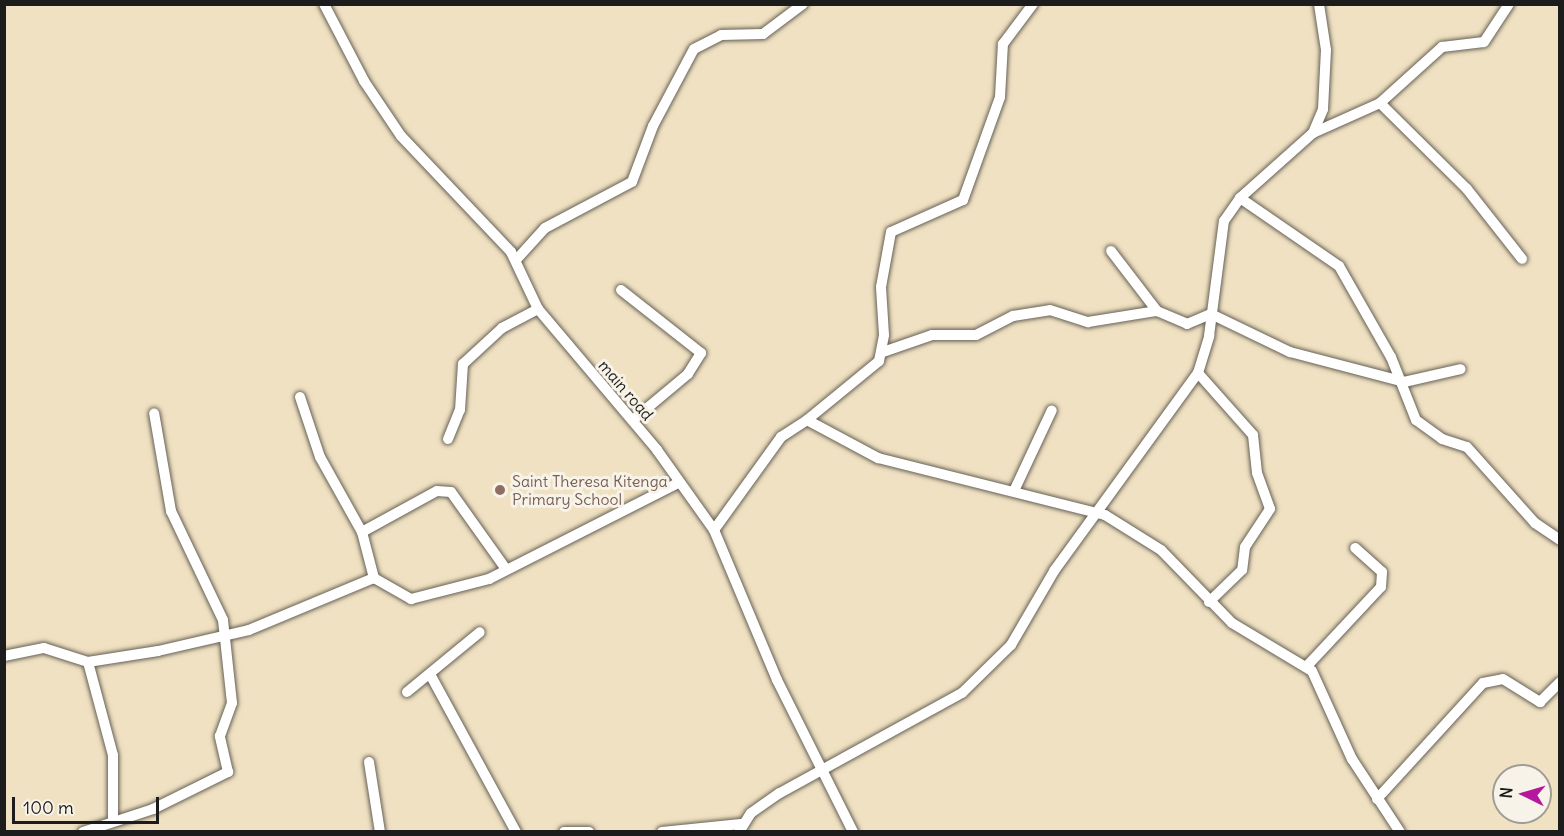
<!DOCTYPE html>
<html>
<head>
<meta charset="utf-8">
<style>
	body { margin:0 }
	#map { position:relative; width:1564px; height:836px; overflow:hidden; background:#f0e1c2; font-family:Delius,sans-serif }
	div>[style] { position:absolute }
	.roads { filter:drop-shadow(0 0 2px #666156) drop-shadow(0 0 2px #666156) }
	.minor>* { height:10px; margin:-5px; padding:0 5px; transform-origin:5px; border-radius:5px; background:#fff }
	.dots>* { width:16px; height:16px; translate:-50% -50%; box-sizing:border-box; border:3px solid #f7f3e8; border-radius:50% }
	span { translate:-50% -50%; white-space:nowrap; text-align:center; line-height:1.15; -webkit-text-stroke:6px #f7f3e8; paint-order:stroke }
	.street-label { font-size:16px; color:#1c1c1c }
	.education-label { font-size:16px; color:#785e54 }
	.left { translate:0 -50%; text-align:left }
	.frame { position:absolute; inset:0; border:6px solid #1c1c1c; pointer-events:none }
	.north { position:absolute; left:1492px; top:764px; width:60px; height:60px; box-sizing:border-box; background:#f7f3e8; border:2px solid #9f9d96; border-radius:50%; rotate:275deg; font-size:16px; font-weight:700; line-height:24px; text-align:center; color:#1c1c1c }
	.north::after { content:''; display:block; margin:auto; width:21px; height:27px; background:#b5179e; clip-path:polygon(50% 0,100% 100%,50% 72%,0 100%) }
	.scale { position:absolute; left:12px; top:797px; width:147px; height:27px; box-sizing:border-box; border:3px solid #1c1c1c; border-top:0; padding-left:8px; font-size:18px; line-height:21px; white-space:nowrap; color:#1c1c1c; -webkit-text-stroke:4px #f7f3e8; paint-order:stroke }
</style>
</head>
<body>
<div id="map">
	<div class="roads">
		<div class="minor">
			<div style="left:324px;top:4px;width:87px;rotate:62.5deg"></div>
			<div style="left:364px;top:81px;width:66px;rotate:56.1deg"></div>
			<div style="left:401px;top:136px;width:160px;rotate:46.5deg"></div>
			<div style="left:511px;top:252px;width:63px;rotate:64.7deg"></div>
			<div style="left:538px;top:309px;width:185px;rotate:49.8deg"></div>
			<div style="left:657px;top:450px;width:98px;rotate:54.5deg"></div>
			<div style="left:714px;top:530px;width:163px;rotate:67.2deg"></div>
			<div style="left:777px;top:680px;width:170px;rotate:63.4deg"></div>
			<div style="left:1380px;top:103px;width:122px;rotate:44.7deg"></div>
			<div style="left:1467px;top:189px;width:89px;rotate:51.8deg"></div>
			<div style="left:1313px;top:133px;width:73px;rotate:-24.1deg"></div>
			<div style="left:1380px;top:103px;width:84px;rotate:-42.1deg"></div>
			<div style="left:1442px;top:47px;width:42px;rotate:-6.8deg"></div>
			<div style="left:1484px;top:42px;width:45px;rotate:-56.7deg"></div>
			<div style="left:1240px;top:198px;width:120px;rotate:34.5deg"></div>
			<div style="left:1339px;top:266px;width:105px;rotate:60.3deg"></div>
			<div style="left:1391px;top:357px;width:68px;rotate:68.4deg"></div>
			<div style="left:1416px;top:420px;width:32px;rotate:36deg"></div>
			<div style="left:1442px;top:439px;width:26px;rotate:18deg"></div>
			<div style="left:1467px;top:447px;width:102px;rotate:48.2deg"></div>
			<div style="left:1535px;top:523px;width:30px;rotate:34deg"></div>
			<div style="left:1111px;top:251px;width:76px;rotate:52.5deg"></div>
			<div style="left:516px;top:260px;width:43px;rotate:-47.8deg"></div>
			<div style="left:545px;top:228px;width:98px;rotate:-27.9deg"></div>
			<div style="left:632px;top:182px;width:60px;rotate:-69.4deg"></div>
			<div style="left:653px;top:126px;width:87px;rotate:-62deg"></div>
			<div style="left:694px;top:49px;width:30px;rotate:-27deg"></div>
			<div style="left:721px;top:35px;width:42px;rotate:-1.4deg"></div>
			<div style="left:763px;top:34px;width:50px;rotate:-36.9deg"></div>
			<div style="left:621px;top:290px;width:102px;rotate:38.2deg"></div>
			<div style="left:701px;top:353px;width:25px;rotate:122deg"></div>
			<div style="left:688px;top:374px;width:72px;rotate:140.1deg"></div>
			<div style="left:883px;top:352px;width:52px;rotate:-19.1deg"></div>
			<div style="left:932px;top:335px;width:44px"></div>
			<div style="left:976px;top:335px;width:42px;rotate:-27.2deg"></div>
			<div style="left:1013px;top:316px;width:37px;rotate:-9deg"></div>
			<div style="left:1050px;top:310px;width:40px;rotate:18deg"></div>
			<div style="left:1088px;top:322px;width:70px;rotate:-9.1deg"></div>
			<div style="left:1157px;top:311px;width:33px;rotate:23deg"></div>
			<div style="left:1187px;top:324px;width:26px;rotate:-23deg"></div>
			<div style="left:1211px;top:314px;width:88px;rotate:25.7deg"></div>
			<div style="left:1290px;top:352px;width:118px;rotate:14.7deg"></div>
			<div style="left:1404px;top:382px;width:58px;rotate:-12.8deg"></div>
			<div style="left:1198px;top:373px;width:83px;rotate:48.4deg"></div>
			<div style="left:1253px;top:435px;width:38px;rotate:84deg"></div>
			<div style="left:1257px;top:473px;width:38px;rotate:70deg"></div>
			<div style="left:1270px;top:509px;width:45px;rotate:123.3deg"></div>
			<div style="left:1245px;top:547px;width:23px;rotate:97deg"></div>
			<div style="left:1242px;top:570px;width:46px;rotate:135.9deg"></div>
			<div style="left:300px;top:397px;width:63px;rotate:71.6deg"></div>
			<div style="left:320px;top:457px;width:86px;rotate:60.8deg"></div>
			<div style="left:362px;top:532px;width:48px;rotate:75.4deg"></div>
			<div style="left:374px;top:578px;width:43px;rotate:29.6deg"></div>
			<div style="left:411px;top:599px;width:81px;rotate:-14.4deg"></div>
			<div style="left:489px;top:579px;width:212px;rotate:-26.9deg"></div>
			<div style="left:807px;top:420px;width:93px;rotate:-39.3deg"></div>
			<div style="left:879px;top:361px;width:26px;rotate:-79deg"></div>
			<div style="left:884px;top:335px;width:48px;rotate:-93.6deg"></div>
			<div style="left:881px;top:287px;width:56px;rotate:-79.7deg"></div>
			<div style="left:891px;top:232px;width:79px;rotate:-24deg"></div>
			<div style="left:963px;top:200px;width:109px;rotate:-70.2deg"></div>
			<div style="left:1000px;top:97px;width:53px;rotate:-86.8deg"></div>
			<div style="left:1003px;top:44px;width:50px;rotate:-53.1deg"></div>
			<div style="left:448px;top:439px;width:31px;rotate:-68deg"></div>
			<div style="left:460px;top:410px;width:46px;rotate:-86.3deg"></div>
			<div style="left:463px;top:364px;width:53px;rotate:-42.7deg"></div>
			<div style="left:502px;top:328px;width:41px;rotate:-27.8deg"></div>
			<div style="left:1014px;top:491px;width:89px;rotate:-64.9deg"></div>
			<div style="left:714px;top:530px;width:115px;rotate:-54.2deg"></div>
			<div style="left:781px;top:437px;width:31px;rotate:-33deg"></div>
			<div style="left:807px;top:420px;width:81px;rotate:28.2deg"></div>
			<div style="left:878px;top:458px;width:234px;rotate:14.1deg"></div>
			<div style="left:1105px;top:515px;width:66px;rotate:32deg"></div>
			<div style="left:1161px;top:550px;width:102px;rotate:45.8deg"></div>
			<div style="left:1232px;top:623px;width:93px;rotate:31deg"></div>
			<div style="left:1312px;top:671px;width:97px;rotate:65.6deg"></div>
			<div style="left:1352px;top:759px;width:87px;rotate:56.7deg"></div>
			<div style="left:362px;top:532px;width:85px;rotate:-28.7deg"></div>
			<div style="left:437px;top:491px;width:14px;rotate:4deg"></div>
			<div style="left:451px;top:492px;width:95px;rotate:54.5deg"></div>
			<div style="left:4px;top:656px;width:41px;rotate:-11.3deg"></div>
			<div style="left:44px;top:648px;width:46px;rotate:17.7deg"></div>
			<div style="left:88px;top:662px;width:71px;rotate:-8.9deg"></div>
			<div style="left:158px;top:651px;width:93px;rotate:-13deg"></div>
			<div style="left:249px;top:630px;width:135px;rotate:-22.6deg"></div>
			<div style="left:88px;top:662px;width:96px;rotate:75deg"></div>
			<div style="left:113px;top:755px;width:63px;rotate:90deg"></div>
			<div style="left:1307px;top:666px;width:108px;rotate:-46.9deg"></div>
			<div style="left:1381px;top:587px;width:15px;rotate:-86deg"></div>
			<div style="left:1382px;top:572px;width:36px;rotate:-138deg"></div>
			<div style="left:431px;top:676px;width:178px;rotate:61.4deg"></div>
			<div style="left:407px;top:692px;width:94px;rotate:-39.4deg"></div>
			<div style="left:369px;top:762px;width:71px;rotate:81.1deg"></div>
			<div style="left:1377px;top:799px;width:157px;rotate:-47.6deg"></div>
			<div style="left:1483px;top:683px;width:20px;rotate:-11deg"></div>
			<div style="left:1503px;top:679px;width:44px;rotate:31.9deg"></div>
			<div style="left:1540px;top:702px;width:28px;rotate:-45deg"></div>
			<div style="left:83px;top:832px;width:74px;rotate:-18.2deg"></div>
			<div style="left:153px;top:809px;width:84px;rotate:-26.3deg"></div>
			<div style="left:228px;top:772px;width:37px;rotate:-103deg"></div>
			<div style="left:220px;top:736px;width:35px;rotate:-70deg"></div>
			<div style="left:232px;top:703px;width:83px;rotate:-96.2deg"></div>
			<div style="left:223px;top:620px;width:121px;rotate:-115.5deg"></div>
			<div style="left:171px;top:511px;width:99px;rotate:-99.8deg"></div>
			<div style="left:564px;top:832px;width:25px"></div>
			<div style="left:662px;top:832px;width:79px;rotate:-5.8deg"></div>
			<div style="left:739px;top:832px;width:22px;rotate:-58deg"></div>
			<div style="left:751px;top:813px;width:35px;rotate:-35deg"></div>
			<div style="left:780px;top:793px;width:208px;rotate:-28.8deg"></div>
			<div style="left:962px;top:693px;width:69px;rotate:-44.4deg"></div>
			<div style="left:1011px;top:645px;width:86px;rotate:-59.8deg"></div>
			<div style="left:1054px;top:571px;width:245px;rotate:-54deg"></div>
			<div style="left:1198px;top:373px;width:39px;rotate:-73deg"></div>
			<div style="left:1209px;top:336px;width:116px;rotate:-82.6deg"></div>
			<div style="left:1224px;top:221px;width:28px;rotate:-55deg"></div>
			<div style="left:1240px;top:198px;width:98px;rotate:-41.7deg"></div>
			<div style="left:1313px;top:133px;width:26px;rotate:-67deg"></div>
			<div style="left:1323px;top:109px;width:59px;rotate:-87.1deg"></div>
			<div style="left:1326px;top:50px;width:47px;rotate:-98.7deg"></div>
		</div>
	</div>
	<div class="dots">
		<div style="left:500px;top:490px;background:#8d6e63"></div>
	</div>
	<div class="street-label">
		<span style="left:626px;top:390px;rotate:49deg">main road</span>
	</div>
	<div class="education-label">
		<span class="left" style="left:512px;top:490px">Saint Theresa Kitenga<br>Primary School</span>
	</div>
	<div class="frame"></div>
	<div class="north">N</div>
	<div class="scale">100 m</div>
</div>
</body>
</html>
